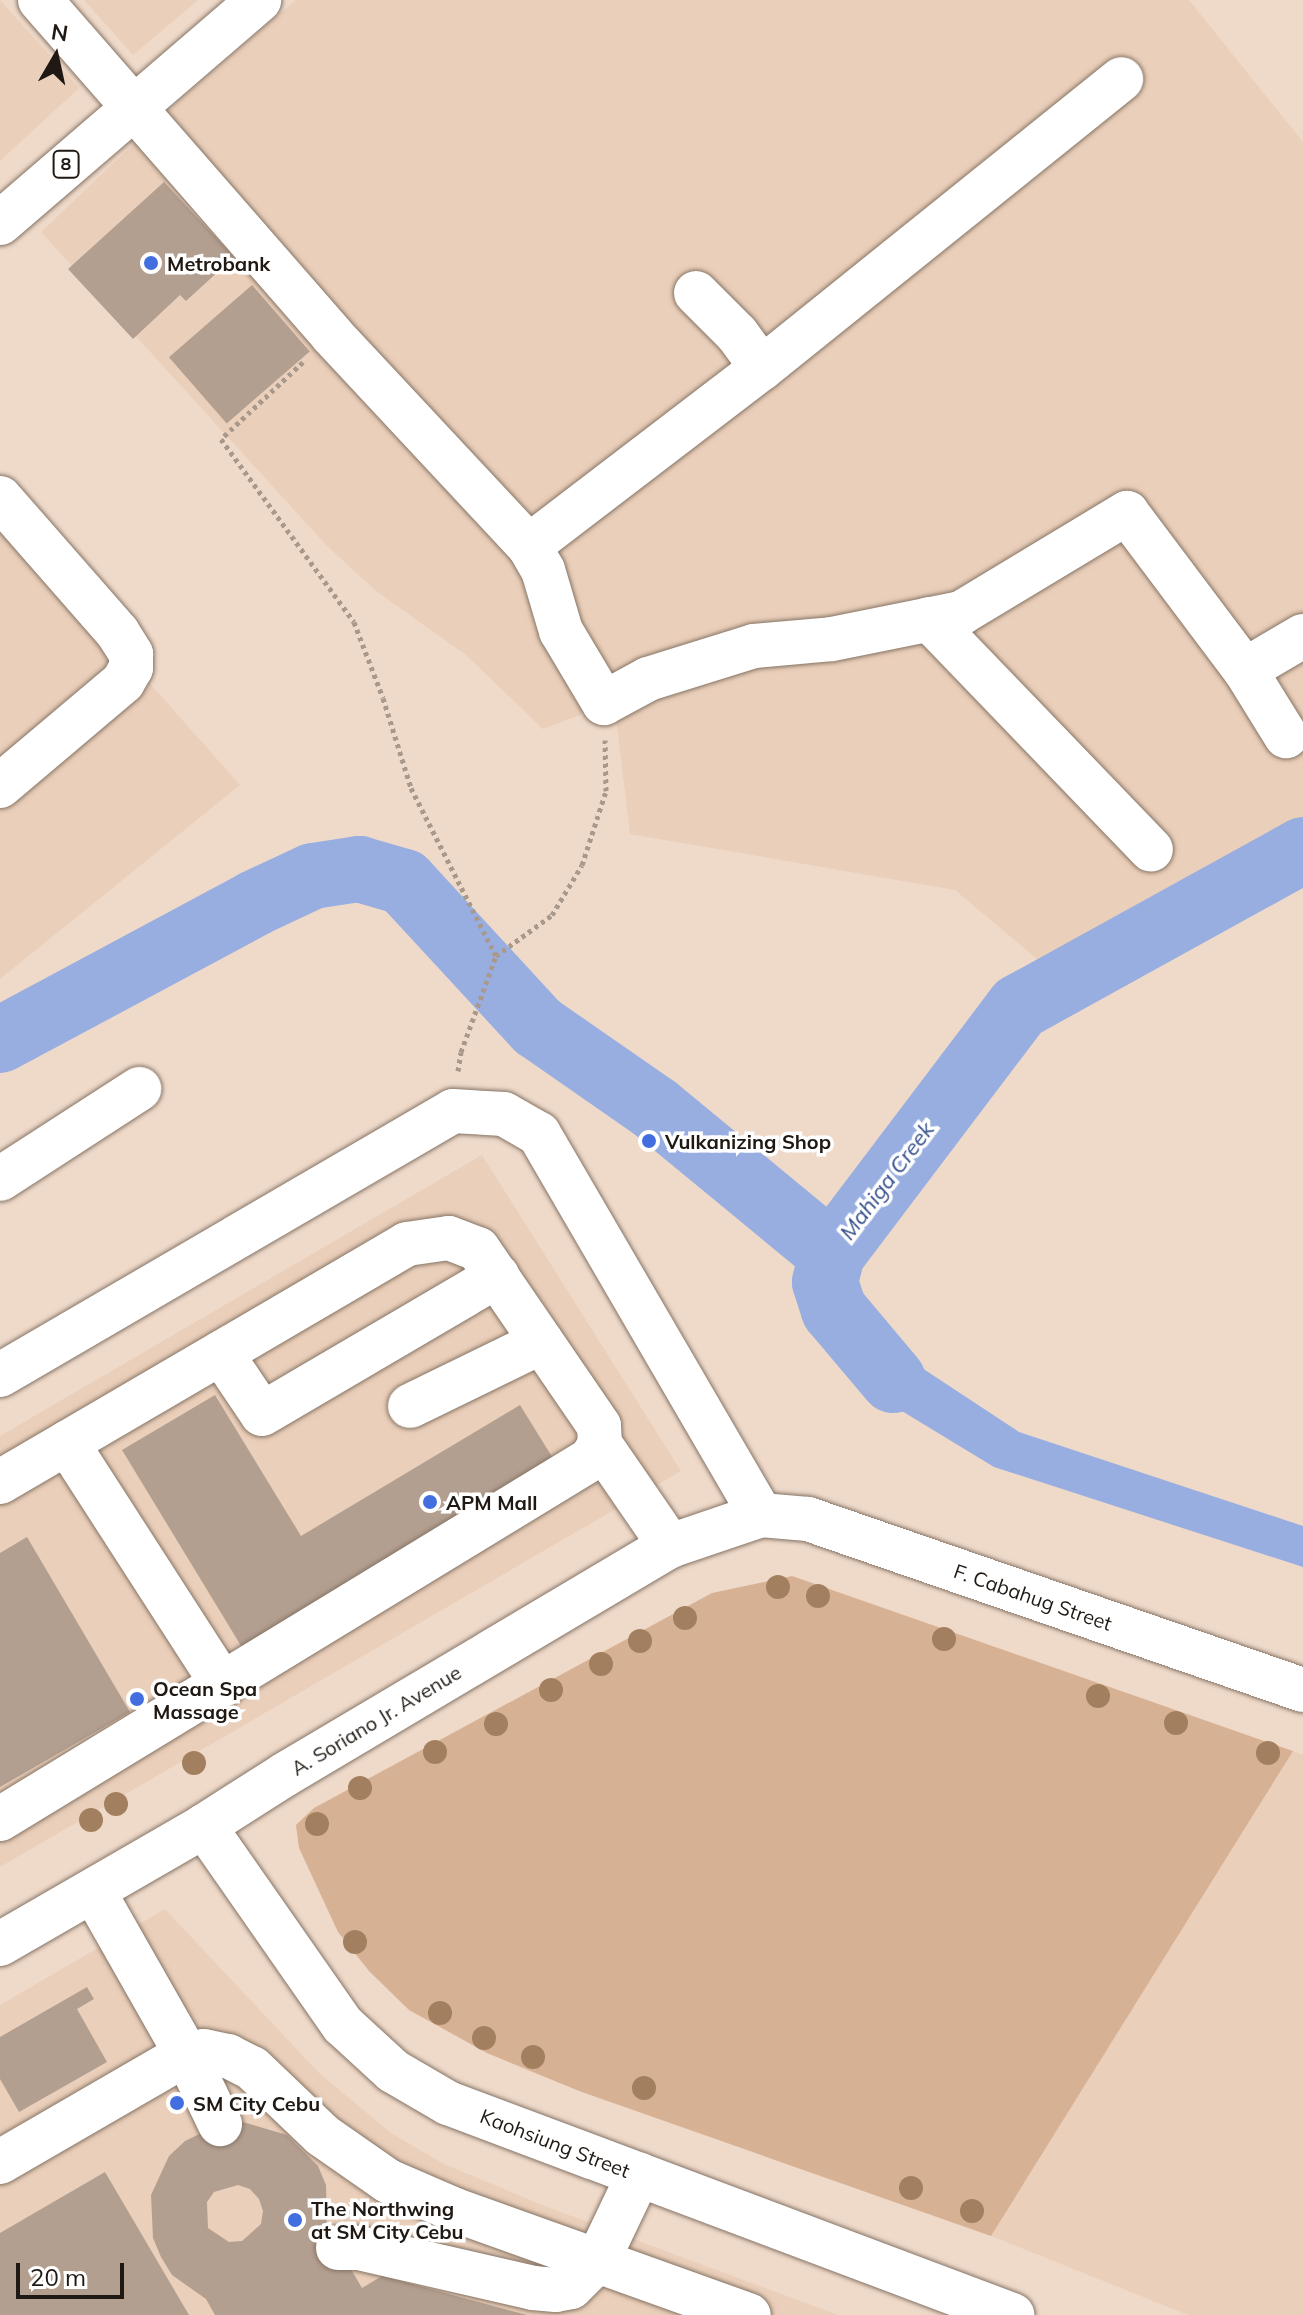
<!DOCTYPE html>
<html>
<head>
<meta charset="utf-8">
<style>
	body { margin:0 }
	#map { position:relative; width:1303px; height:2315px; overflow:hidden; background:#efdaca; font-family:Mulish,sans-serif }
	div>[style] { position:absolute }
	.built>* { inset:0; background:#eacfba }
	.green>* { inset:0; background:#d7b193 }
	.water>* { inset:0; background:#98aee0 }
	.river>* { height:66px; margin:-33px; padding:0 33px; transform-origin:33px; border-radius:33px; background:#98aee0 }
	.building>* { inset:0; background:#b39f90; transform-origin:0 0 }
	.path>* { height:5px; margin-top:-2.5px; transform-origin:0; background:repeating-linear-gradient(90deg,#a9998c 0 4px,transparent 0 8px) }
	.roads { filter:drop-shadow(0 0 2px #867465) drop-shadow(0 0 2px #867465) }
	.minor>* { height:44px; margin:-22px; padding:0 22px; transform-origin:22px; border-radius:22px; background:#fff }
	.major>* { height:44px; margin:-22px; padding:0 22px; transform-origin:22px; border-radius:22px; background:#fff }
	.trees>* { width:24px; height:24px; margin:-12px; border-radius:50%; background:#a2805f }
	.dots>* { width:22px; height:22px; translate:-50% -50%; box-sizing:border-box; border:4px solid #fff; border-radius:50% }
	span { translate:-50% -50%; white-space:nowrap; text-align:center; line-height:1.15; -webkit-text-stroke:7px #fff; paint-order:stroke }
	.shield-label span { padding:2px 6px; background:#fff; border:2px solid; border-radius:6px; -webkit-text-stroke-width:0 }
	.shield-label { font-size:18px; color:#201913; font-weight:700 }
	.poi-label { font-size:20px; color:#201913; font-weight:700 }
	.left { translate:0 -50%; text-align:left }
	.street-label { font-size:20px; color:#201913 }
	.water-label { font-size:22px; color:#354f8c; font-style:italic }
	.north { position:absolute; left:16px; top:16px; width:80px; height:80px; -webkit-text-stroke:6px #fff; paint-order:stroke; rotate:9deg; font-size:22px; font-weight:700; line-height:32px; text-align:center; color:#201913 }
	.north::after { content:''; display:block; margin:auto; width:28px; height:36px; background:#201913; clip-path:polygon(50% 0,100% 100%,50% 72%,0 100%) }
	.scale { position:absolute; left:16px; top:2263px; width:108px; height:36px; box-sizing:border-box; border:4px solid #201913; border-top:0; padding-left:10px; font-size:24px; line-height:28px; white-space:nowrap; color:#201913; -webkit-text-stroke:6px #fff; paint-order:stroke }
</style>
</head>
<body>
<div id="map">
	<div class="built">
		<div style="clip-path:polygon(0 0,79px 88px,0 161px)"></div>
		<div style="clip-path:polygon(84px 0,198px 0,133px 55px)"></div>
		<div style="clip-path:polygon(296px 0,1189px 0,1303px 142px,1303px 828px,1055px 974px,955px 890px,630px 834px,616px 717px,616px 675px,580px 715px,543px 729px,466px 655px,376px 591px,327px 546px,41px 232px,181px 99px)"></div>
		<div style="clip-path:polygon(0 523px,114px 643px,240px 785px,0 979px)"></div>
		<div style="clip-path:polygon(482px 1155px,681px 1471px,0 1867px,0 1436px)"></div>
		<div style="clip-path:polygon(1293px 1751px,1303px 1755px,1303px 2315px,1188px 2315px,991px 2236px)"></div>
		<div style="clip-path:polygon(165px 1909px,319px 2073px,391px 2133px,444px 2164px,547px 2207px,838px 2315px,0 2315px,0 2005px)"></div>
	</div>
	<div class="green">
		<div style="clip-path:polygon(792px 1576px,1293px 1751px,991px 2236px,579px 2091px,487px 2053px,409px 2010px,369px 1971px,338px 1932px,299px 1848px,296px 1825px,314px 1808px,712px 1593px)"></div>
	</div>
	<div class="water">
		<div style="clip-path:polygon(834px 1310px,1019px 1432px,1303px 1526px,1303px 1567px,994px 1467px,864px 1388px)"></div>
	</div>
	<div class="river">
		<div style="left:0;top:1040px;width:289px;rotate:-28.2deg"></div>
		<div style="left:255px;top:903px;width:64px;rotate:-25deg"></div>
		<div style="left:313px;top:876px;width:47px;rotate:-8.7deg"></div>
		<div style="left:359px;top:869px;width:47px;rotate:16.1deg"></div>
		<div style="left:404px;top:882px;width:197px;rotate:47.3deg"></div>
		<div style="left:538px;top:1027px;width:144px;rotate:34.8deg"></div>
		<div style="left:656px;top:1109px;width:228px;rotate:39.5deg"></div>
		<div style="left:893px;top:1380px;width:92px;rotate:-130.1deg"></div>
		<div style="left:834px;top:1310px;width:29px;rotate:-108deg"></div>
		<div style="left:825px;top:1282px;width:29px;rotate:-76deg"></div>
		<div style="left:832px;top:1254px;width:310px;rotate:-52.9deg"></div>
		<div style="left:1019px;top:1007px;width:325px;rotate:-28.9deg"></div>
	</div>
	<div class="building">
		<div style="clip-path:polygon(164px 182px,234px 257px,186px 301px,180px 295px,133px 339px,68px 269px)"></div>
		<div style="left:252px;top:285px;width:88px;height:110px;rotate:49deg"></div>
		<div style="clip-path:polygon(215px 1395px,301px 1536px,520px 1405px,559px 1468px,246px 1654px,122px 1450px)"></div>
		<div style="clip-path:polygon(27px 1537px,130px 1712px,0 1787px,0 1553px)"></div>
		<div style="clip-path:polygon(87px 1987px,94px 1999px,77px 2009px,107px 2062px,19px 2112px,0 2079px,0 2037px)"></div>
		<div style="clip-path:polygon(evenodd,243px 2122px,287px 2135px,318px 2166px,326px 2185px,327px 2229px,362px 2288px,382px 2276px,527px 2315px,215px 2315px,206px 2299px,172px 2275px,161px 2257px,153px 2238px,151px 2195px,169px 2156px,185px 2141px,220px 2124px,243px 2122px,238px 2185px,250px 2189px,259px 2199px,263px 2211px,261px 2224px,242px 2241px,229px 2242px,208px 2228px,207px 2202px,214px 2192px,238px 2185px)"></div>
		<div style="clip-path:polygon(105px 2172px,189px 2315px,0 2315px,0 2233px)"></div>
	</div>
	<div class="path">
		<div style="left:303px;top:362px;width:112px;rotate:136.8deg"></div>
		<div style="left:221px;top:439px;width:226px;rotate:54deg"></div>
		<div style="left:354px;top:622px;width:81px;rotate:69.1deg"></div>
		<div style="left:383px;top:698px;width:94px;rotate:72.7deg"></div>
		<div style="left:411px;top:788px;width:188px;rotate:63.2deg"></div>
		<div style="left:458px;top:1071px;width:19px;rotate:-81deg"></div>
		<div style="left:461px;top:1052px;width:102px;rotate:-70deg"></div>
		<div style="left:496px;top:956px;width:69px;rotate:-36.2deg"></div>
		<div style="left:552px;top:915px;width:58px;rotate:-59deg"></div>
		<div style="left:582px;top:865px;width:78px;rotate:-72deg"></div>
		<div style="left:606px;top:791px;width:51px;rotate:-91.1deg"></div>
	</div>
	<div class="roads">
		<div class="minor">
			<div style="left:40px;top:0;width:444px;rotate:48.9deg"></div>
			<div style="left:332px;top:335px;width:289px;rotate:47deg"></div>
			<div style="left:529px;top:546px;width:28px;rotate:60deg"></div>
			<div style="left:543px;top:570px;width:64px;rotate:73.6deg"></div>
			<div style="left:561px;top:631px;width:84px;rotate:59.2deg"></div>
			<div style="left:604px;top:703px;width:50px;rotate:-28.6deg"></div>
			<div style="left:648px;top:679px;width:111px;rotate:-17.3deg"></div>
			<div style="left:754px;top:646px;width:78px;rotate:-5.1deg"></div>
			<div style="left:832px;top:639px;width:132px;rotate:-11.4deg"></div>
			<div style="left:961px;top:613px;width:194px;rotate:-31.1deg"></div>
			<div style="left:1127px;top:513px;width:196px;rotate:53.1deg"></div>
			<div style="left:1245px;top:670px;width:78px;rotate:58.2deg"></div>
			<div style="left:696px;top:293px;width:58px;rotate:45deg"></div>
			<div style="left:737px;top:334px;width:42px;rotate:53.7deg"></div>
			<div style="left:0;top:498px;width:179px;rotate:48.8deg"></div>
			<div style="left:118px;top:633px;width:25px;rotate:58deg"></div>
			<div style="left:131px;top:654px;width:14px;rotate:90deg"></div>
			<div style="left:131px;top:668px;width:16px;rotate:120deg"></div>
			<div style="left:123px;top:682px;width:161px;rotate:139.8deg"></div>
			<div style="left:529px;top:546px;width:293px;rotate:-37.4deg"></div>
			<div style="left:762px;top:368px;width:461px;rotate:-38.8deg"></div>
			<div style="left:929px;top:619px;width:320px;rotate:46.1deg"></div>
			<div style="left:1245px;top:670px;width:67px;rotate:-30.4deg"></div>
			<div style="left:0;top:1179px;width:166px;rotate:-32.9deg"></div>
			<div style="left:221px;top:1353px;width:73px;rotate:56.1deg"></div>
			<div style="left:262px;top:1414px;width:273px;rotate:-30.4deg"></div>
			<div style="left:0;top:1375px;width:524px;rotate:-30.23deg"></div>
			<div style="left:453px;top:1111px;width:51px;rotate:3.4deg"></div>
			<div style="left:504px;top:1114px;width:40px;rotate:29.7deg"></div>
			<div style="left:539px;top:1134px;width:441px;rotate:59.8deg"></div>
			<div style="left:410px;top:1406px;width:146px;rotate:-26deg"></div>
			<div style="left:67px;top:1443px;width:288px;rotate:57.2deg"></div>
			<div style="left:600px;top:1444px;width:124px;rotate:55.5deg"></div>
			<div style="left:0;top:1482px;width:471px;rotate:-30.3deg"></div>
			<div style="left:407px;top:1244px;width:42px;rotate:-8.1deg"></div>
			<div style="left:449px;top:1238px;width:31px;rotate:21deg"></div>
			<div style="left:478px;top:1249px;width:214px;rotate:55.6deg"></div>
			<div style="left:599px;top:1426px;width:18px;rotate:87deg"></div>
			<div style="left:600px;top:1444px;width:17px;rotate:121deg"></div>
			<div style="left:591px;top:1459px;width:692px;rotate:148.65deg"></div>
			<div style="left:204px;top:1826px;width:95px;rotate:-32.5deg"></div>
			<div style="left:284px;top:1775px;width:449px;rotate:-30.7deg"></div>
			<div style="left:670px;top:1546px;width:96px;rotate:-18.8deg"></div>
			<div style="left:761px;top:1515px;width:47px;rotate:4.9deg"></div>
			<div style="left:808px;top:1519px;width:524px;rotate:19.06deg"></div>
			<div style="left:94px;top:1892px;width:186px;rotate:60.4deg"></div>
			<div style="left:186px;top:2054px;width:78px;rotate:64.1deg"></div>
			<div style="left:0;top:2162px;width:215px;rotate:-30.1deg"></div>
			<div style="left:186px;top:2054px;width:18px;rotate:-9deg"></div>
			<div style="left:204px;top:2051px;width:25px;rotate:12deg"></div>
			<div style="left:228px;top:2056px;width:27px;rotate:27deg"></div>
			<div style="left:252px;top:2068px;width:97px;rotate:43.7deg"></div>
			<div style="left:322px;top:2135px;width:80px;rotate:34.9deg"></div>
			<div style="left:388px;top:2181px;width:73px;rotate:23.4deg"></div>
			<div style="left:455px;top:2210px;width:312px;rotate:19.7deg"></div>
			<div style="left:338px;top:2248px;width:21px"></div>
			<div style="left:359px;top:2248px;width:179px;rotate:12.9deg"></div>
			<div style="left:533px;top:2288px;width:23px;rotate:5deg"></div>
			<div style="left:556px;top:2290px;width:15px;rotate:-11deg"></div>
			<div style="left:571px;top:2287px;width:38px;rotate:-45deg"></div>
			<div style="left:598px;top:2260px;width:95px;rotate:-64.5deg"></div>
		</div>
		<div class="major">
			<div style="left:0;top:223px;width:342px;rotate:-40.7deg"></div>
			<div style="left:0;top:1944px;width:236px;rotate:-30deg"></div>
			<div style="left:204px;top:1826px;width:243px;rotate:55.1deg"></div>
			<div style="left:343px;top:2025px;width:68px;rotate:42.6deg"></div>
			<div style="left:393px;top:2071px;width:64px;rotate:30.2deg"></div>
			<div style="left:448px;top:2103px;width:603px;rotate:20.6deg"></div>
		</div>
	</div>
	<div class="trees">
		<div style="left:778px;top:1587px"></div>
		<div style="left:818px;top:1596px"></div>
		<div style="left:685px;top:1618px"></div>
		<div style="left:944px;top:1639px"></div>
		<div style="left:640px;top:1641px"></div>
		<div style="left:601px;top:1664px"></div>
		<div style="left:551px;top:1690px"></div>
		<div style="left:1098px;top:1696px"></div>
		<div style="left:1176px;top:1723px"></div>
		<div style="left:496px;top:1724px"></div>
		<div style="left:435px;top:1752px"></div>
		<div style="left:1268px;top:1753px"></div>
		<div style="left:194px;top:1763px"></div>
		<div style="left:360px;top:1788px"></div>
		<div style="left:116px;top:1804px"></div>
		<div style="left:91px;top:1820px"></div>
		<div style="left:317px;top:1824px"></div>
		<div style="left:355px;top:1942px"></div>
		<div style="left:440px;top:2013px"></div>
		<div style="left:484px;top:2038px"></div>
		<div style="left:533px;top:2057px"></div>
		<div style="left:644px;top:2088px"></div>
		<div style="left:911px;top:2188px"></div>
		<div style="left:972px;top:2211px"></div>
	</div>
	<div class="dots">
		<div style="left:151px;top:263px;background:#426ee0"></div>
		<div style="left:649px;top:1141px;background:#426ee0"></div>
		<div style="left:430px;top:1502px;background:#426ee0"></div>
		<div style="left:137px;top:1699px;background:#426ee0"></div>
		<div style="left:177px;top:2103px;background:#426ee0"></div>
		<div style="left:295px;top:2220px;background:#426ee0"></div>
	</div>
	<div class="shield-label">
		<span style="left:66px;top:164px">8</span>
	</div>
	<div class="poi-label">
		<span class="left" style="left:167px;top:263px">Metrobank</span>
		<span class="left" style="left:665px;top:1141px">Vulkanizing Shop</span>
		<span class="left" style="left:446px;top:1502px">APM Mall</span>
		<span class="left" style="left:153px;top:1700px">Ocean Spa<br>Massage</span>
		<span class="left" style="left:193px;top:2103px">SM City Cebu</span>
		<span class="left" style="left:311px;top:2220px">The Northwing<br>at SM City Cebu</span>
	</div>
	<div class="street-label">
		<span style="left:1033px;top:1597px;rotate:19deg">F. Cabahug Street</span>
		<span style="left:376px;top:1720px;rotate:-31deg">A. Soriano Jr. Avenue</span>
		<span style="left:555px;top:2143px;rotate:21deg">Kaohsiung Street</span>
	</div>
	<div class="water-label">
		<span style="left:887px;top:1181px;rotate:-53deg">Mahiga Creek</span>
	</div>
	<div class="north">N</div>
	<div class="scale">20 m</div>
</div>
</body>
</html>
